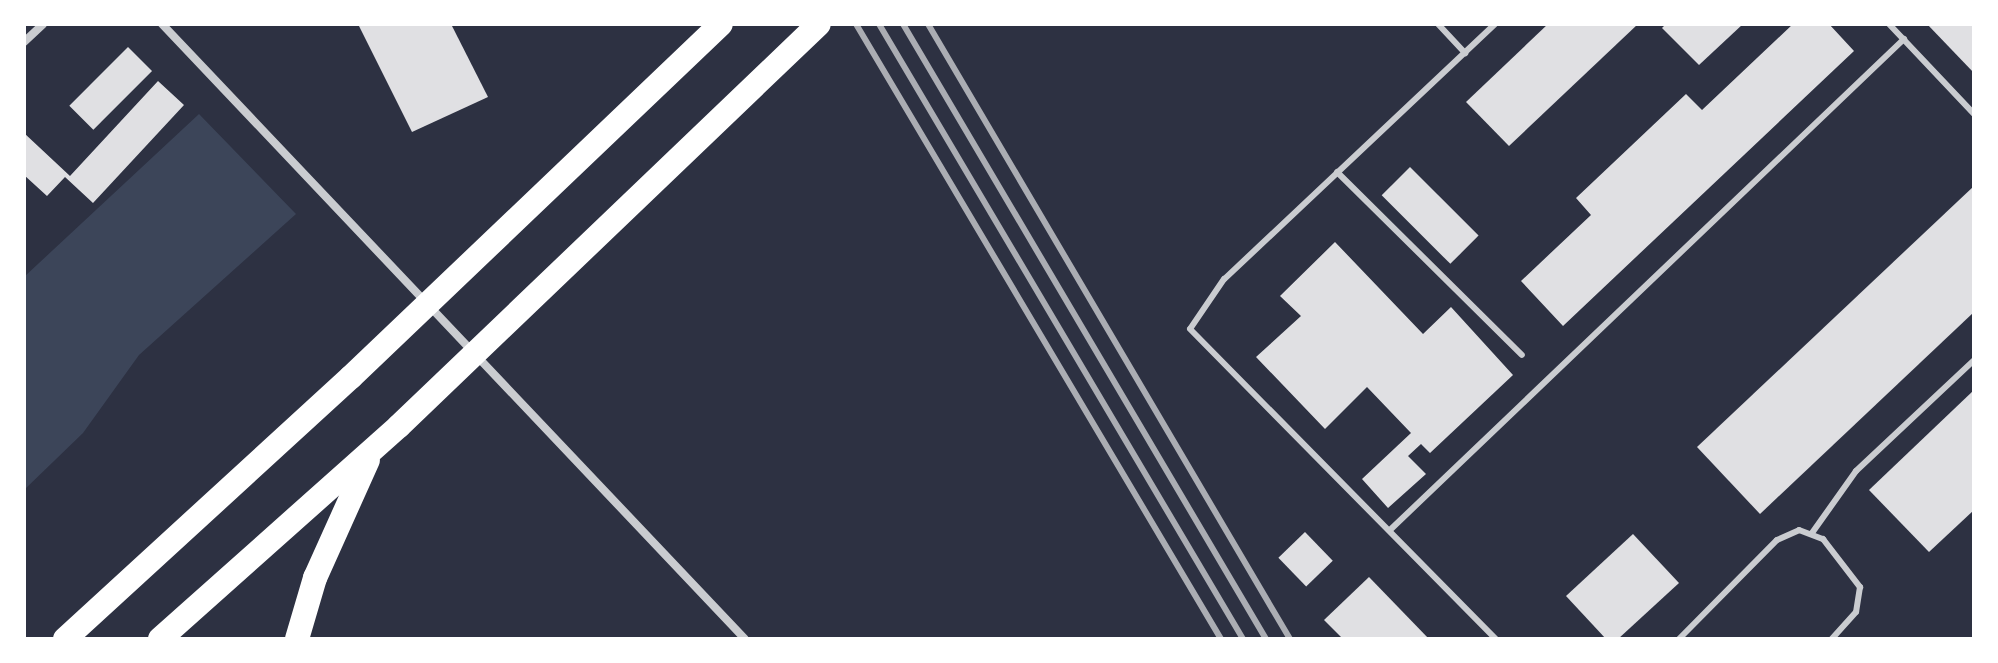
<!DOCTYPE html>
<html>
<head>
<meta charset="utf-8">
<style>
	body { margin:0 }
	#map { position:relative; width:1998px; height:663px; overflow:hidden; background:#2d3142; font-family:Commissioner,sans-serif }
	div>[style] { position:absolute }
	.green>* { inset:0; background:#3c4559 }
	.building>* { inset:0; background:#e0e0e3; transform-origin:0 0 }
	.service>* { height:6px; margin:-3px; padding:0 3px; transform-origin:3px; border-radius:3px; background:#caccd0 }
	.minor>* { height:8px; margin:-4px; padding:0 4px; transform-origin:4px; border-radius:4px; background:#caccd0 }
	.motorway>* { height:24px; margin:-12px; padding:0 12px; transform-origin:12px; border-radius:12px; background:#fff }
	.rail>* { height:6px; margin:-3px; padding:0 3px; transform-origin:3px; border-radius:3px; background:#abadb3 }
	span { translate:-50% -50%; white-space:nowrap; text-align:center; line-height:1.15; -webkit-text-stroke:8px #fff; paint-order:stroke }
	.frame { position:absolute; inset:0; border:26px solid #fff; pointer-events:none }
</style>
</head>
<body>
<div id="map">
	<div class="green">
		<div style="clip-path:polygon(199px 114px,296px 214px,139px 355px,83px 433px,24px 490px,24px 277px)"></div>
	</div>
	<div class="building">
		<div style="clip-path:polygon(358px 24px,451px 24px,488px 97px,412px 132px)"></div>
		<div style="clip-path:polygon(1548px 24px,1638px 24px,1509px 146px,1466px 102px)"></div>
		<div style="clip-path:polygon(1666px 24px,1743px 24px,1699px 65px,1662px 28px)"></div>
		<div style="clip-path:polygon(1793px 24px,1829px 24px,1854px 51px,1563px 326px,1521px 281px,1591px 215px,1576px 198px,1686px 94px,1702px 110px)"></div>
		<div style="clip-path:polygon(1927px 24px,1974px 24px,1974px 73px)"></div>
		<div style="left:128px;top:47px;width:34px;height:83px;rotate:45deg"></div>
		<div style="clip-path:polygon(158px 81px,184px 105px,93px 203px,65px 177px,47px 196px,24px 175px,24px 133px,70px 176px)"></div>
		<div style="left:1410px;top:167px;width:97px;height:40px;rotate:45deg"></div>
		<div style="clip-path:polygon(1974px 186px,1974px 312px,1760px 514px,1697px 447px)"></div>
		<div style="clip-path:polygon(1335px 242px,1423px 334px,1451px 307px,1513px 375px,1430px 453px,1421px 444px,1408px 456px,1426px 474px,1388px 508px,1362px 479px,1411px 433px,1367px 387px,1325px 429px,1256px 357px,1301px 316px,1280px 296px)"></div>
		<div style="clip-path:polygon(1974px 390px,1974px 510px,1929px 552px,1869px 490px)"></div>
		<div style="left:1305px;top:532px;width:40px;height:37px;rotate:46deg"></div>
		<div style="clip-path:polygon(1633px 534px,1679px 583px,1618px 639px,1606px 639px,1566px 596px)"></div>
		<div style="clip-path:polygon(1369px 577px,1429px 639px,1343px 639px,1324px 620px)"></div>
	</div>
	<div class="service">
		<div style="left:1438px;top:24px;width:40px;rotate:47deg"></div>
		<div style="left:1495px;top:24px;width:372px;rotate:136.7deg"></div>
		<div style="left:1224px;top:279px;width:60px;rotate:124.2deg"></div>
		<div style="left:1190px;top:329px;width:436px;rotate:45.4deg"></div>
		<div style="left:1889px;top:24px;width:124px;rotate:46.6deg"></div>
		<div style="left:1337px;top:172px;width:260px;rotate:44.7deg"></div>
		<div style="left:1390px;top:530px;width:711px;rotate:-43.69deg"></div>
		<div style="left:1812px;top:533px;width:76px;rotate:-54.6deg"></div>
		<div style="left:1856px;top:471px;width:162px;rotate:-43.2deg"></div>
		<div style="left:1679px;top:639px;width:139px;rotate:-45.3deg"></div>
		<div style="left:1777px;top:540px;width:24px;rotate:-24deg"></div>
		<div style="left:1799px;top:530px;width:26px;rotate:21deg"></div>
		<div style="left:1823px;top:539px;width:61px;rotate:52.4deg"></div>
		<div style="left:1860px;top:587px;width:25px;rotate:99deg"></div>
		<div style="left:1856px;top:612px;width:36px;rotate:132deg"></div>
	</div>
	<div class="minor">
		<div style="left:162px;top:24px;width:847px;rotate:46.53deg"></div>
		<div style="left:24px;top:42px;width:26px;rotate:-43deg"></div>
	</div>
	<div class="motorway">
		<div style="left:65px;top:639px;width:388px;rotate:-42.5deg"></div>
		<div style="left:351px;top:377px;width:511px;rotate:-43.65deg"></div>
		<div style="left:160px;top:639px;width:320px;rotate:-41.7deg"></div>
		<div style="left:399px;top:426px;width:581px;rotate:-43.75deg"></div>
		<div style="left:297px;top:639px;width:64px;rotate:-73.6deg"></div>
		<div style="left:315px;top:578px;width:129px;rotate:-65.8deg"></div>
	</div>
	<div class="rail">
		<div style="left:856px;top:24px;width:715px;rotate:59.31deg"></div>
		<div style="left:879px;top:24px;width:715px;rotate:59.38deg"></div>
		<div style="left:903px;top:24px;width:714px;rotate:59.45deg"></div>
		<div style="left:928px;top:24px;width:714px;rotate:59.52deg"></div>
	</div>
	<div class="frame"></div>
</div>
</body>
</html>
